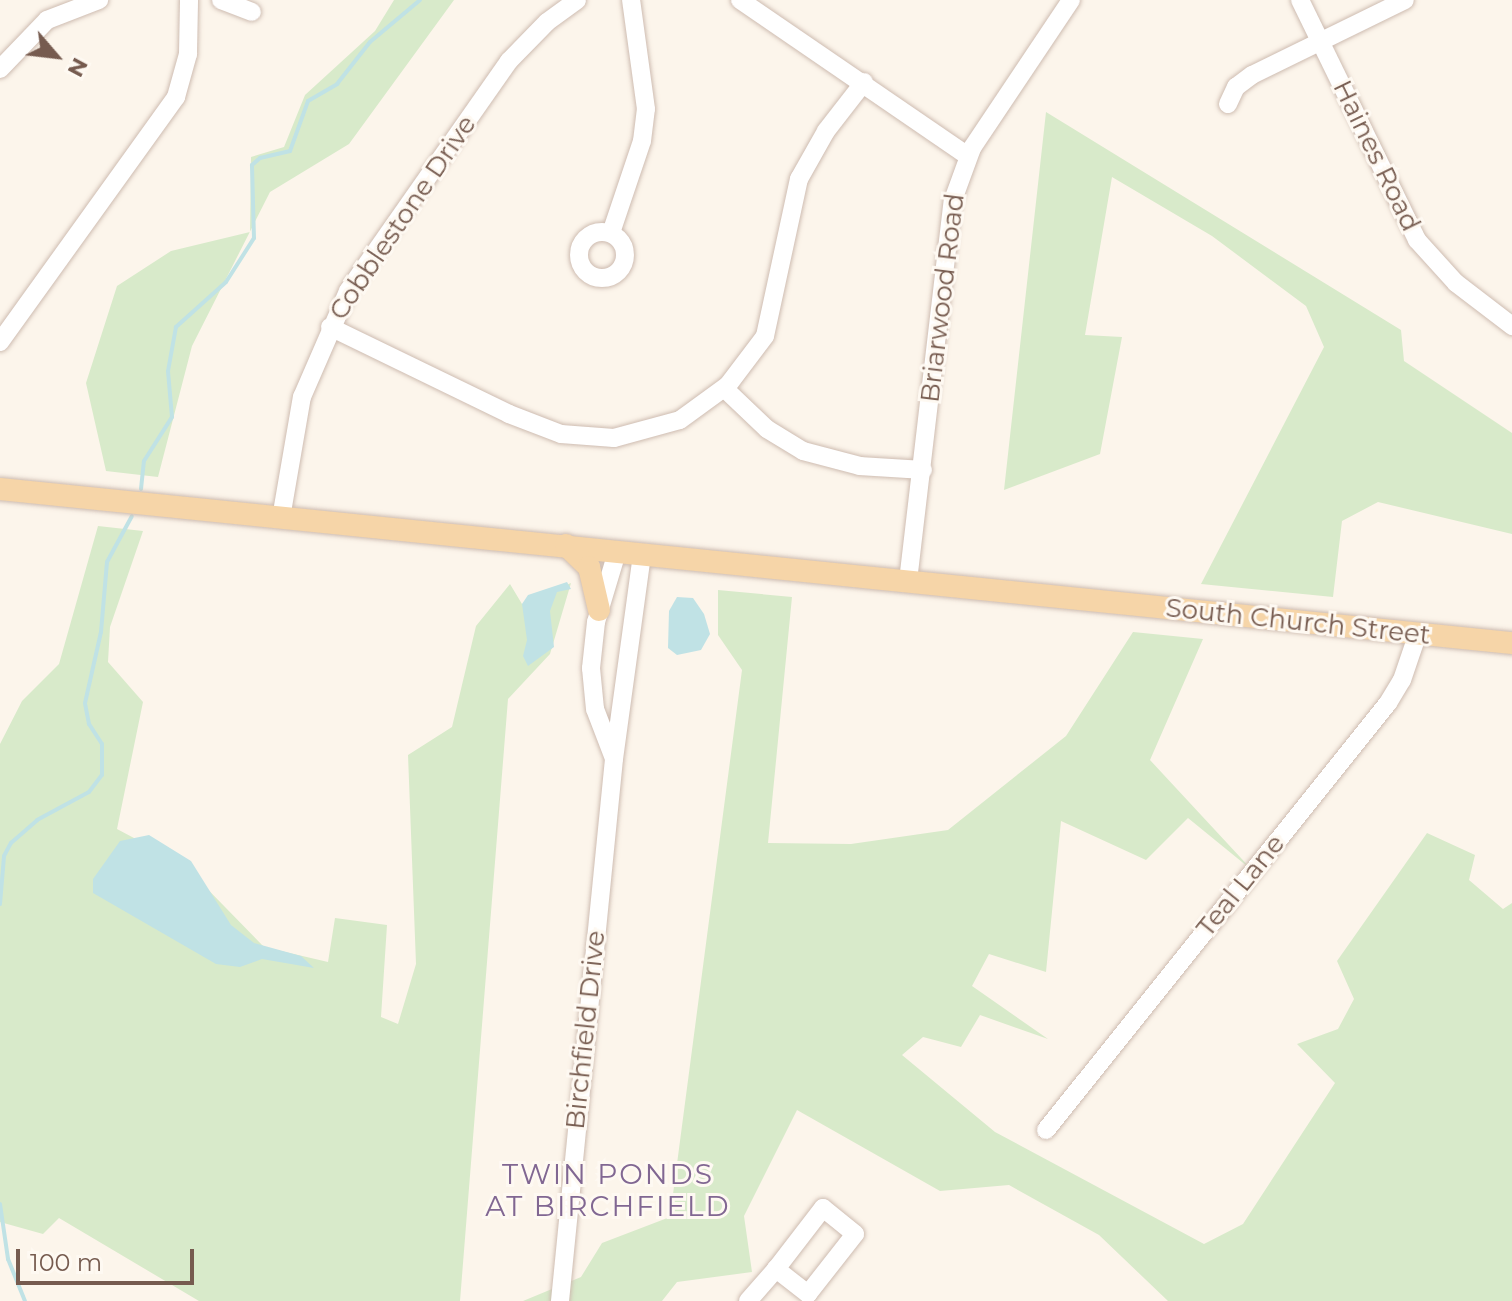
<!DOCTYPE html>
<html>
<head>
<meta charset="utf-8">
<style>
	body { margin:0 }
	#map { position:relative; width:1512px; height:1301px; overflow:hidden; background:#fcf5eb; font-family:Montserrat,sans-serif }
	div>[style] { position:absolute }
	.green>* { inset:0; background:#d8eaca }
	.water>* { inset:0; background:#c0e2e5 }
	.stream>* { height:4px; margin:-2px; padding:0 2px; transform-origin:2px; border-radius:2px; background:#c0e2e5 }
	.roads { filter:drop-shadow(0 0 2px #cebcb1) drop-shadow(0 0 2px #cebcb1) }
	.minor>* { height:18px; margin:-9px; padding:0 9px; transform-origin:9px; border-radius:9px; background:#fff }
	.minor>.ring { margin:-9px; padding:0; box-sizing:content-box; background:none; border:18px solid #fff; border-radius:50% }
	.major>* { height:22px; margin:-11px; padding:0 11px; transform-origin:11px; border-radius:11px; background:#f6d5a8 }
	span { translate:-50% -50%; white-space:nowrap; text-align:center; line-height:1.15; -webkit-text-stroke:6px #fef9f2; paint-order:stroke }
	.street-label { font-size:26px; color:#765b4f }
	.neighbourhood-label { font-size:28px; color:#816792; letter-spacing:2px }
	.north { position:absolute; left:16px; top:16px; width:80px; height:80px; -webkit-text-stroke:6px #fef9f2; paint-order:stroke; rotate:118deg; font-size:22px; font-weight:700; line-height:32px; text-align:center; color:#765b4f }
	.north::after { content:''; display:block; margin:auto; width:28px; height:36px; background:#765b4f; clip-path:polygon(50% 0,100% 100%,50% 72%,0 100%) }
	.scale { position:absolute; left:16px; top:1249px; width:178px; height:36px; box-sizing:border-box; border:4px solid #765b4f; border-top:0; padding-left:10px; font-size:24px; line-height:28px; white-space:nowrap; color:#765b4f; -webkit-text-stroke:6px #fef9f2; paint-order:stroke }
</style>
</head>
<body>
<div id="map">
	<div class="green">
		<div style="clip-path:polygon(394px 0,454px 0,349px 144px,270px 192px,192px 346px,158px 477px,106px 471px,86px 383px,117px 286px,171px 251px,250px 232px,251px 157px,284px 147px,305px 95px,375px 31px)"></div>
		<div style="clip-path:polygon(1046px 112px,1401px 330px,1404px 361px,1512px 433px,1512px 534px,1378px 502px,1342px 521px,1333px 597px,1201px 584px,1324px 347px,1306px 306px,1212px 236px,1112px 177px,1085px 335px,1122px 337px,1100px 454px,1004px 490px)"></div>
		<div style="clip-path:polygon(98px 526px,143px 531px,110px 627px,108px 662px,143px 702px,117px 829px,183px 864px,264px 947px,328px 962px,335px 918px,387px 925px,381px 1017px,398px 1024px,416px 964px,408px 755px,452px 727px,476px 626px,510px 584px,522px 604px,571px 583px,550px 654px,508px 699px,460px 1301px,199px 1301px,59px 1218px,43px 1234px,0 1222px,0 744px,22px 701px,59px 664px)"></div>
		<div style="clip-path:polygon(718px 590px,792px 597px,768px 843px,851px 844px,948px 830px,1066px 736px,1133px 632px,1203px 639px,1150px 760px,1253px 871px,1188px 818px,1146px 860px,1061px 821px,1046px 972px,989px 954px,972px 986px,1048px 1039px,980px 1015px,961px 1047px,923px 1037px,902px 1055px,995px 1132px,1204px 1244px,1243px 1224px,1335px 1083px,1297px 1044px,1338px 1029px,1354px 999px,1337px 961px,1427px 833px,1475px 855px,1469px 880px,1503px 909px,1512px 903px,1512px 1301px,1168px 1301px,1099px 1235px,1009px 1185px,940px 1191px,797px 1110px,744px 1216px,752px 1272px,677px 1282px,662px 1301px,523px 1301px,581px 1277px,602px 1243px,670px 1217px,742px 670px,718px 635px)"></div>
	</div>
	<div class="water">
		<div style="clip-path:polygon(567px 582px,571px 589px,557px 592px,550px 611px,554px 647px,528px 666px,523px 656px,527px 640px,522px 604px,528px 595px)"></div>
		<div style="clip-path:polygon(677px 597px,693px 598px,704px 614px,710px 634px,701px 650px,677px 655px,668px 648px,669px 611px)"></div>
		<div style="clip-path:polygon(149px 835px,191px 861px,231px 925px,254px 943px,301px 956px,314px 968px,262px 959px,240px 967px,216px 964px,93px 893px,93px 879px,120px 841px)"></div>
	</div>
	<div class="stream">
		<div style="left:141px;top:489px;width:28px;rotate:-84deg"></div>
		<div style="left:144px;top:461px;width:52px;rotate:-57.5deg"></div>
		<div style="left:172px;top:417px;width:46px;rotate:-95deg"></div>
		<div style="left:168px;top:371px;width:45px;rotate:-79.7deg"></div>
		<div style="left:176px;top:327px;width:67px;rotate:-42deg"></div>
		<div style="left:226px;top:282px;width:52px;rotate:-57.5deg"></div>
		<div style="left:254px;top:238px;width:73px;rotate:-91.6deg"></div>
		<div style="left:252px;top:165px;width:11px;rotate:-41deg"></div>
		<div style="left:260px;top:158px;width:31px;rotate:-13deg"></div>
		<div style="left:290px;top:151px;width:53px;rotate:-70.2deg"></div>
		<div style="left:308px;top:101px;width:34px;rotate:-30deg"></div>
		<div style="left:337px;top:84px;width:53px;rotate:-51.8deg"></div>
		<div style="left:370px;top:42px;width:65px;rotate:-40deg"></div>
		<div style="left:0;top:904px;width:48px;rotate:-85.2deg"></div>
		<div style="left:4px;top:856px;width:15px;rotate:-62deg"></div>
		<div style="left:11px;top:843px;width:35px;rotate:-41deg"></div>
		<div style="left:37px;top:820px;width:59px;rotate:-28.3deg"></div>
		<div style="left:89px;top:792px;width:21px;rotate:-53deg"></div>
		<div style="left:102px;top:775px;width:31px;rotate:-90deg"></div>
		<div style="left:102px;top:744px;width:24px;rotate:-123deg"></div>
		<div style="left:89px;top:724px;width:21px;rotate:-101deg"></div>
		<div style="left:85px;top:703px;width:73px;rotate:-77.3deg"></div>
		<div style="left:101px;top:632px;width:70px;rotate:-85.1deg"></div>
		<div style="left:107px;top:562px;width:52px;rotate:-61.5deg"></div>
		<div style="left:0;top:1204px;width:56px;rotate:81.7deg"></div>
		<div style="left:8px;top:1259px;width:45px;rotate:68deg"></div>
	</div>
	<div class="roads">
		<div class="minor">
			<div style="left:221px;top:0;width:33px;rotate:21deg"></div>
			<div style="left:740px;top:0;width:276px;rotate:34.4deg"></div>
			<div style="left:1300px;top:0;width:267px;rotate:64deg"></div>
			<div style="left:1417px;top:240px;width:58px;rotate:47.8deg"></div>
			<div style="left:1456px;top:283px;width:71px;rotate:37.5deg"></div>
			<div style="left:0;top:69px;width:68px;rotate:-46.2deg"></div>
			<div style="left:47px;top:20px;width:56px;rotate:-21deg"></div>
			<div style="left:1228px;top:104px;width:19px;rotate:-65deg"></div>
			<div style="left:1236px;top:87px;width:20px;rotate:-37deg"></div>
			<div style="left:1252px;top:75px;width:170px;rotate:-26.1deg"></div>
			<div class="ring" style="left:579px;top:232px;width:28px;height:28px"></div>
			<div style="left:611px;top:233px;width:97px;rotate:-71.4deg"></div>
			<div style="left:642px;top:141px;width:32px;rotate:-83deg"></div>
			<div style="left:646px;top:109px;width:110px;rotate:-97.8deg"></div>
			<div style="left:330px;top:327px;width:199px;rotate:25.9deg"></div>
			<div style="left:509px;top:414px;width:56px;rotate:21deg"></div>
			<div style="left:561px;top:434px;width:53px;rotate:4.3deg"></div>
			<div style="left:614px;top:438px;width:68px;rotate:-15.3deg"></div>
			<div style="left:680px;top:420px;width:59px;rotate:-36.1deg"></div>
			<div style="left:728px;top:385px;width:61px;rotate:-52.9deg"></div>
			<div style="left:765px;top:336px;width:161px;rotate:-77.8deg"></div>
			<div style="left:799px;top:179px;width:55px;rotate:-60.6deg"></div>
			<div style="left:826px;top:131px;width:62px;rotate:-52.2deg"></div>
			<div style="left:0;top:342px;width:302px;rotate:-54.3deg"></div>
			<div style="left:176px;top:97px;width:45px;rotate:-74.4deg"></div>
			<div style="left:188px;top:54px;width:54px;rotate:-88.9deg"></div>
			<div style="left:725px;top:389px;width:58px;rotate:43.6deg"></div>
			<div style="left:767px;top:429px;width:42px;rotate:31.4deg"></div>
			<div style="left:803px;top:451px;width:59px;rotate:14.7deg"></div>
			<div style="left:860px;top:466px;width:63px;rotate:3.6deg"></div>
			<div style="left:281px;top:518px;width:123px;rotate:-80.2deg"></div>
			<div style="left:302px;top:397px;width:116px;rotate:-66.5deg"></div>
			<div style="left:348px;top:291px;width:281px;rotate:-55deg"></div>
			<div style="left:509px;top:61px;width:54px;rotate:-45.7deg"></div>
			<div style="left:547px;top:22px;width:37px;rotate:-36deg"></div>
			<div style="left:908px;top:581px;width:384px;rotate:-83.3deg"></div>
			<div style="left:953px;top:200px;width:55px;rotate:-69.9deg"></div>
			<div style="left:972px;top:148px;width:178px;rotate:-56.2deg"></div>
			<div style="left:613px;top:756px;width:50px;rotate:-111deg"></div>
			<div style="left:595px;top:709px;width:41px;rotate:-95.6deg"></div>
			<div style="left:591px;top:668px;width:46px;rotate:-83.8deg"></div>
			<div style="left:596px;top:622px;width:73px;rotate:-73.3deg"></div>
			<div style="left:1046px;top:1130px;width:547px;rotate:-51.31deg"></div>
			<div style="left:1388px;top:703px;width:27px;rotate:-59deg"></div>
			<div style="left:1402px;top:680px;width:50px;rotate:-71.2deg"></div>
			<div style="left:823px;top:1208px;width:41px;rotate:39.1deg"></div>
			<div style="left:855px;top:1234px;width:76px;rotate:128.1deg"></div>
			<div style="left:808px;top:1294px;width:41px;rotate:-142deg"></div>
			<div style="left:776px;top:1269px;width:77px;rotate:-52.4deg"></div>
			<div style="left:560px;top:1301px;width:545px;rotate:-84.31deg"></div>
			<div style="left:614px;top:759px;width:206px;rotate:-82.2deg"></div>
			<div style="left:748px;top:1301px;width:43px;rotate:-48.8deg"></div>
		</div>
		<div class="major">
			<div style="left:0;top:489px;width:1520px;rotate:5.82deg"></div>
			<div style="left:566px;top:545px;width:32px;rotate:44deg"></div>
			<div style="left:589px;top:567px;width:44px;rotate:76.9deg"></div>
		</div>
	</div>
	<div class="street-label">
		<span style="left:1376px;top:156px;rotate:64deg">Haines Road</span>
		<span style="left:403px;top:218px;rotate:-56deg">Cobblestone Drive</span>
		<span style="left:943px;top:298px;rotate:-83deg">Briarwood Road</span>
		<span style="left:1298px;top:622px;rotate:6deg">South Church Street</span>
		<span style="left:1241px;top:886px;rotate:-51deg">Teal Lane</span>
		<span style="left:586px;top:1030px;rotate:-84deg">Birchfield Drive</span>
	</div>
	<div class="neighbourhood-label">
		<span style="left:608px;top:1190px">TWIN PONDS<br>AT BIRCHFIELD</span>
	</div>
	<div class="north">N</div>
	<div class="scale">100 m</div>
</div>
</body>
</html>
